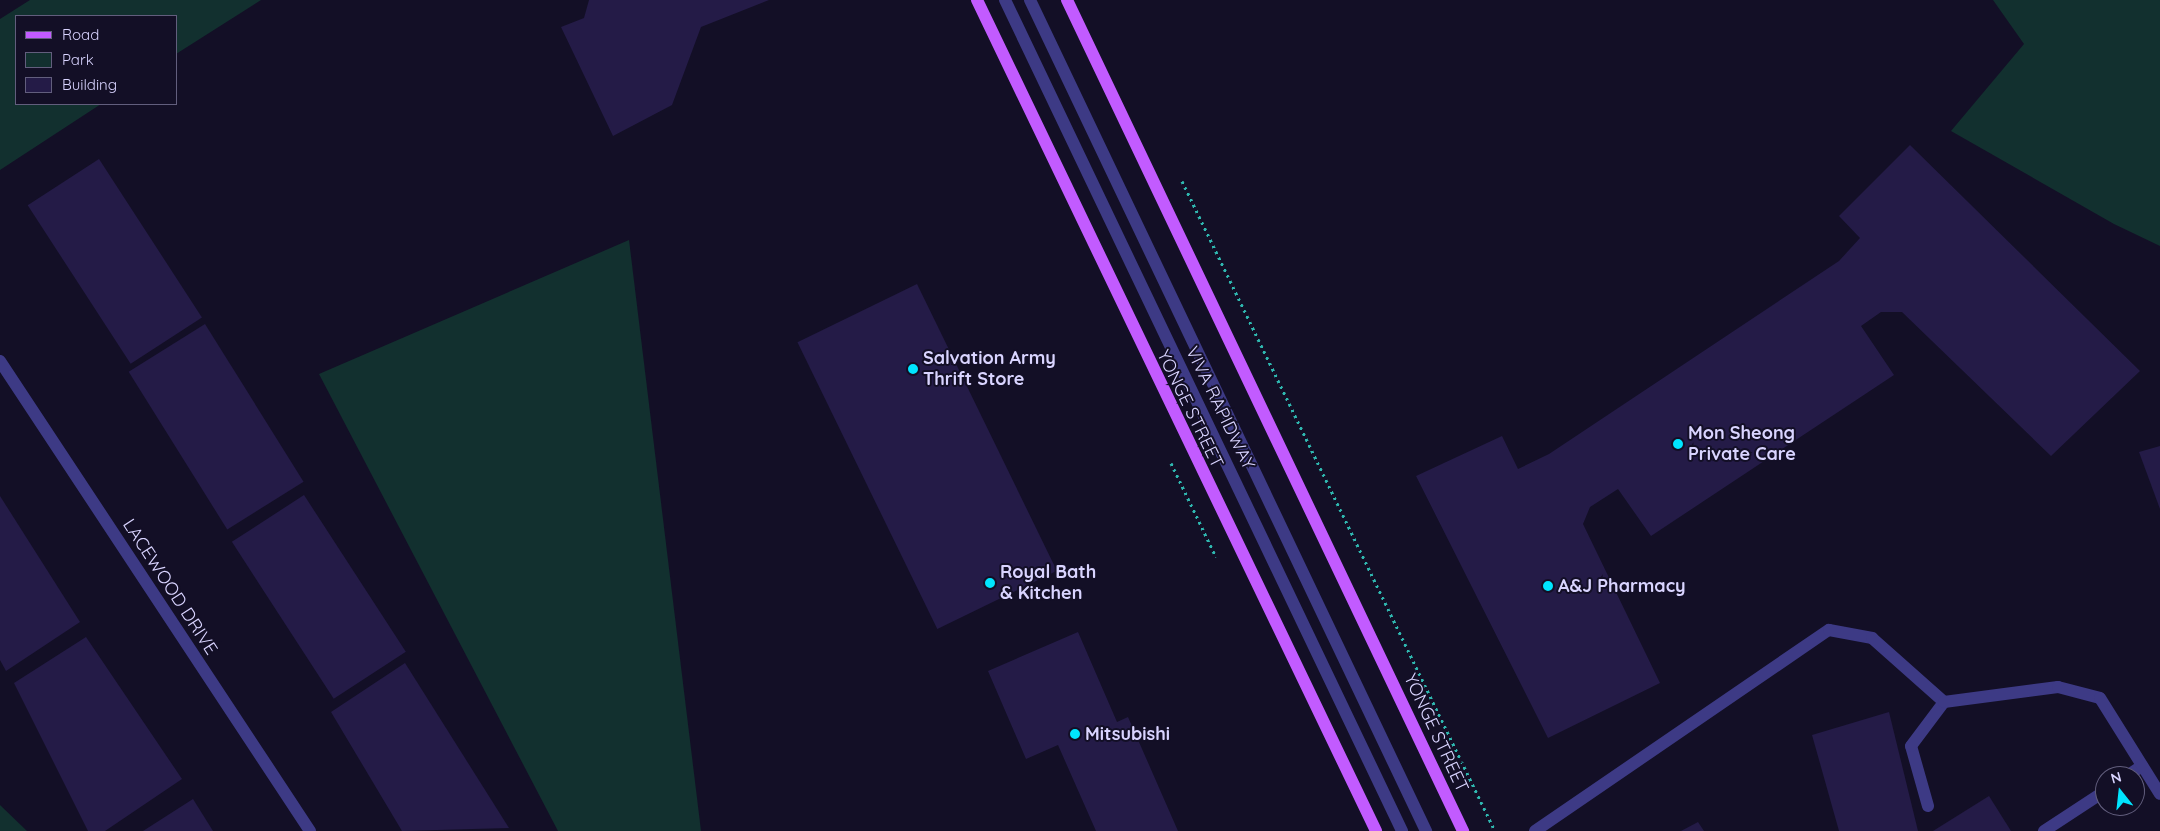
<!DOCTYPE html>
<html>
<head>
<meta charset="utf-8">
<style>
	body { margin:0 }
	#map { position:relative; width:2160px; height:831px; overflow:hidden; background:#130f26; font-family:Quicksand,sans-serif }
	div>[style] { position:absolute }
	.green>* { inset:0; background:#12302f }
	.building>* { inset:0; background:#241b47; transform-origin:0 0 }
	.path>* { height:3px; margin-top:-1.5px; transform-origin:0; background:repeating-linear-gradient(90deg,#2fb8b0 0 2.5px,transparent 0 6.5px) }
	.lane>* { height:12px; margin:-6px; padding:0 6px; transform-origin:6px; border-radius:6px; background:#3d3a85 }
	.street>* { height:12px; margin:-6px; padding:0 6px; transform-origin:6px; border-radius:6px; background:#3d3a85 }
	.primary>* { height:12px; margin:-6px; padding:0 6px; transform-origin:6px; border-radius:6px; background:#c25bff }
	.dots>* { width:14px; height:14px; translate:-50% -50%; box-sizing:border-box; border:2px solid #130f26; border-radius:50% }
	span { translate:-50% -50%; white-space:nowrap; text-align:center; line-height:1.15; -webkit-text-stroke:4px #130f26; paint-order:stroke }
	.poi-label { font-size:18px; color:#d9d4ff; font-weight:700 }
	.left { translate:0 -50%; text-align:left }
	.street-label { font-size:18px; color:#d9d4ff }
	.legend { position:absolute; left:15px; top:15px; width:162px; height:90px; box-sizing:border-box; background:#130f26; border:1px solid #625e7d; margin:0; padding:6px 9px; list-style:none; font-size:15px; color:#d9d4ff }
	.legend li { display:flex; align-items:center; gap:10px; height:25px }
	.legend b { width:25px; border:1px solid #625e7d }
	.north { position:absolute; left:2095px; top:766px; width:50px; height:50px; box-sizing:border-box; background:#130f26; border:1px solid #625e7d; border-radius:50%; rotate:344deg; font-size:14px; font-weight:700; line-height:20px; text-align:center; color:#d9d4ff }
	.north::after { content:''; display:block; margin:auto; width:18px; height:22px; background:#00e5ff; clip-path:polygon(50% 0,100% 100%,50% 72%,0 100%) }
</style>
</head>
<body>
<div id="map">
	<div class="green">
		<div style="clip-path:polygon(30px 0,261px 0,176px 54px,176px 16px,16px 16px,16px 104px,101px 104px,0 170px,0 19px)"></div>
		<div style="clip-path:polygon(1993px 0,2160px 0,2160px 246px,2114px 224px,1951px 131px,2024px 44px)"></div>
		<div style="clip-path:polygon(629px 240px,701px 831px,558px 831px,319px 374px)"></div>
		<div style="clip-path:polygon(0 805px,27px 831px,0 831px)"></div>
	</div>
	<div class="building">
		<div style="clip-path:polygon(589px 0,769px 0,701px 27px,672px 105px,613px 136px,561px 27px,584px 18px)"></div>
		<div style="clip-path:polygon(1910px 145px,2140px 371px,2051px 456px,1902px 312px,1881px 312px,1861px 326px,1894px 375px,1651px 536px,1618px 489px,1590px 507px,1583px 524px,1660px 683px,1548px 738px,1416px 476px,1502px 436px,1518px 469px,1549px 454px,1839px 261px,1860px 238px,1839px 216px)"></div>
		<div style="left:99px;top:159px;width:189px;height:85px;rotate:57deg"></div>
		<div style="left:917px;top:284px;width:319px;height:133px;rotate:64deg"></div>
		<div style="left:205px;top:324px;width:186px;height:90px;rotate:58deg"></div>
		<div style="clip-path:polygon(2160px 446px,2160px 509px,2139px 452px)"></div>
		<div style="left:304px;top:495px;width:187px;height:86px;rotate:57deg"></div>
		<div style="clip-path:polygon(0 496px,80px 622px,6px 671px,0 660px)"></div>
		<div style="clip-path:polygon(1078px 632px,1117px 722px,1128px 717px,1178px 831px,1096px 831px,1058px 745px,1026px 759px,988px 671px)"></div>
		<div style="clip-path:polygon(86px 637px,182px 779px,105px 831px,88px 831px,14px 683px)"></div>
		<div style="clip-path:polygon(405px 663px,509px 828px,402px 831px,331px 712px)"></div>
		<div style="clip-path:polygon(1889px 712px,1918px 831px,1839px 831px,1812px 735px)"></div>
		<div style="clip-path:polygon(1989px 796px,2011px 831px,1933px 831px)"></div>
		<div style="clip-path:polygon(193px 799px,213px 831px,143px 831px)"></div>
		<div style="clip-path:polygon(1698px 822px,1704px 831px,1681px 831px)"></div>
	</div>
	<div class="path">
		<div style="left:1182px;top:181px;width:721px;rotate:64.29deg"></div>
		<div style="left:1171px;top:463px;width:104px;rotate:64.4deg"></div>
	</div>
	<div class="lane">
		<div style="left:1005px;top:0;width:921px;rotate:64.46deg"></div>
		<div style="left:1030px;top:0;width:921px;rotate:64.52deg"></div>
		<div style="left:2127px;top:776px;width:18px;rotate:-34deg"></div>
		<div style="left:1928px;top:806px;width:62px;rotate:-105.8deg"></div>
		<div style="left:1911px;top:746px;width:55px;rotate:-53.1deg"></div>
		<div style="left:1535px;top:831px;width:356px;rotate:-34.4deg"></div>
		<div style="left:1829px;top:630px;width:44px;rotate:10.5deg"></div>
		<div style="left:1872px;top:638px;width:96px;rotate:41.6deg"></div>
		<div style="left:1944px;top:702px;width:115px;rotate:-7.5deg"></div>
		<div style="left:2058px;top:687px;width:43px;rotate:14.7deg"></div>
		<div style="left:2100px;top:698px;width:113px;rotate:58deg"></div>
		<div style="left:2044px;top:831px;width:73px;rotate:-33.3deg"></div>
	</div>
	<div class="street">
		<div style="left:0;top:361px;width:563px;rotate:56.59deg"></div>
	</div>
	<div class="primary">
		<div style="left:977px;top:0;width:922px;rotate:64.35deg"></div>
		<div style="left:1067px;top:0;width:921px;rotate:64.52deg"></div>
	</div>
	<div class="dots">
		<div style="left:913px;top:369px;background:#00e5ff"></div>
		<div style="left:1678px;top:444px;background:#00e5ff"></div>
		<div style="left:990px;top:583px;background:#00e5ff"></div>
		<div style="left:1548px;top:586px;background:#00e5ff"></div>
		<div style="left:1075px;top:734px;background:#00e5ff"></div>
	</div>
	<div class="poi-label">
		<span class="left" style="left:923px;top:369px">Salvation Army<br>Thrift Store</span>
		<span class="left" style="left:1688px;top:444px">Mon Sheong<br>Private Care</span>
		<span class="left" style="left:1000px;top:583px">Royal Bath<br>&amp; Kitchen</span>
		<span class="left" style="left:1558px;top:586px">A&amp;J Pharmacy</span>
		<span class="left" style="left:1085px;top:734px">Mitsubishi</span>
	</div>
	<div class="street-label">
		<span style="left:1220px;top:408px;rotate:64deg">VIVA RAPIDWAY</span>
		<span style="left:1190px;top:409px;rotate:64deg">YONGE STREET</span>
		<span style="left:170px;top:587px;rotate:57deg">LACEWOOD DRIVE</span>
		<span style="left:1436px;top:733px;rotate:65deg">YONGE STREET</span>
	</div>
	<ul class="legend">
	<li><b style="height:6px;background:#c25bff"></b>Road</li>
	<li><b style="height:14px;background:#12302f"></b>Park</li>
	<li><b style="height:14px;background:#241b47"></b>Building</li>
	</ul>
	<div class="north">N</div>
</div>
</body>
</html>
